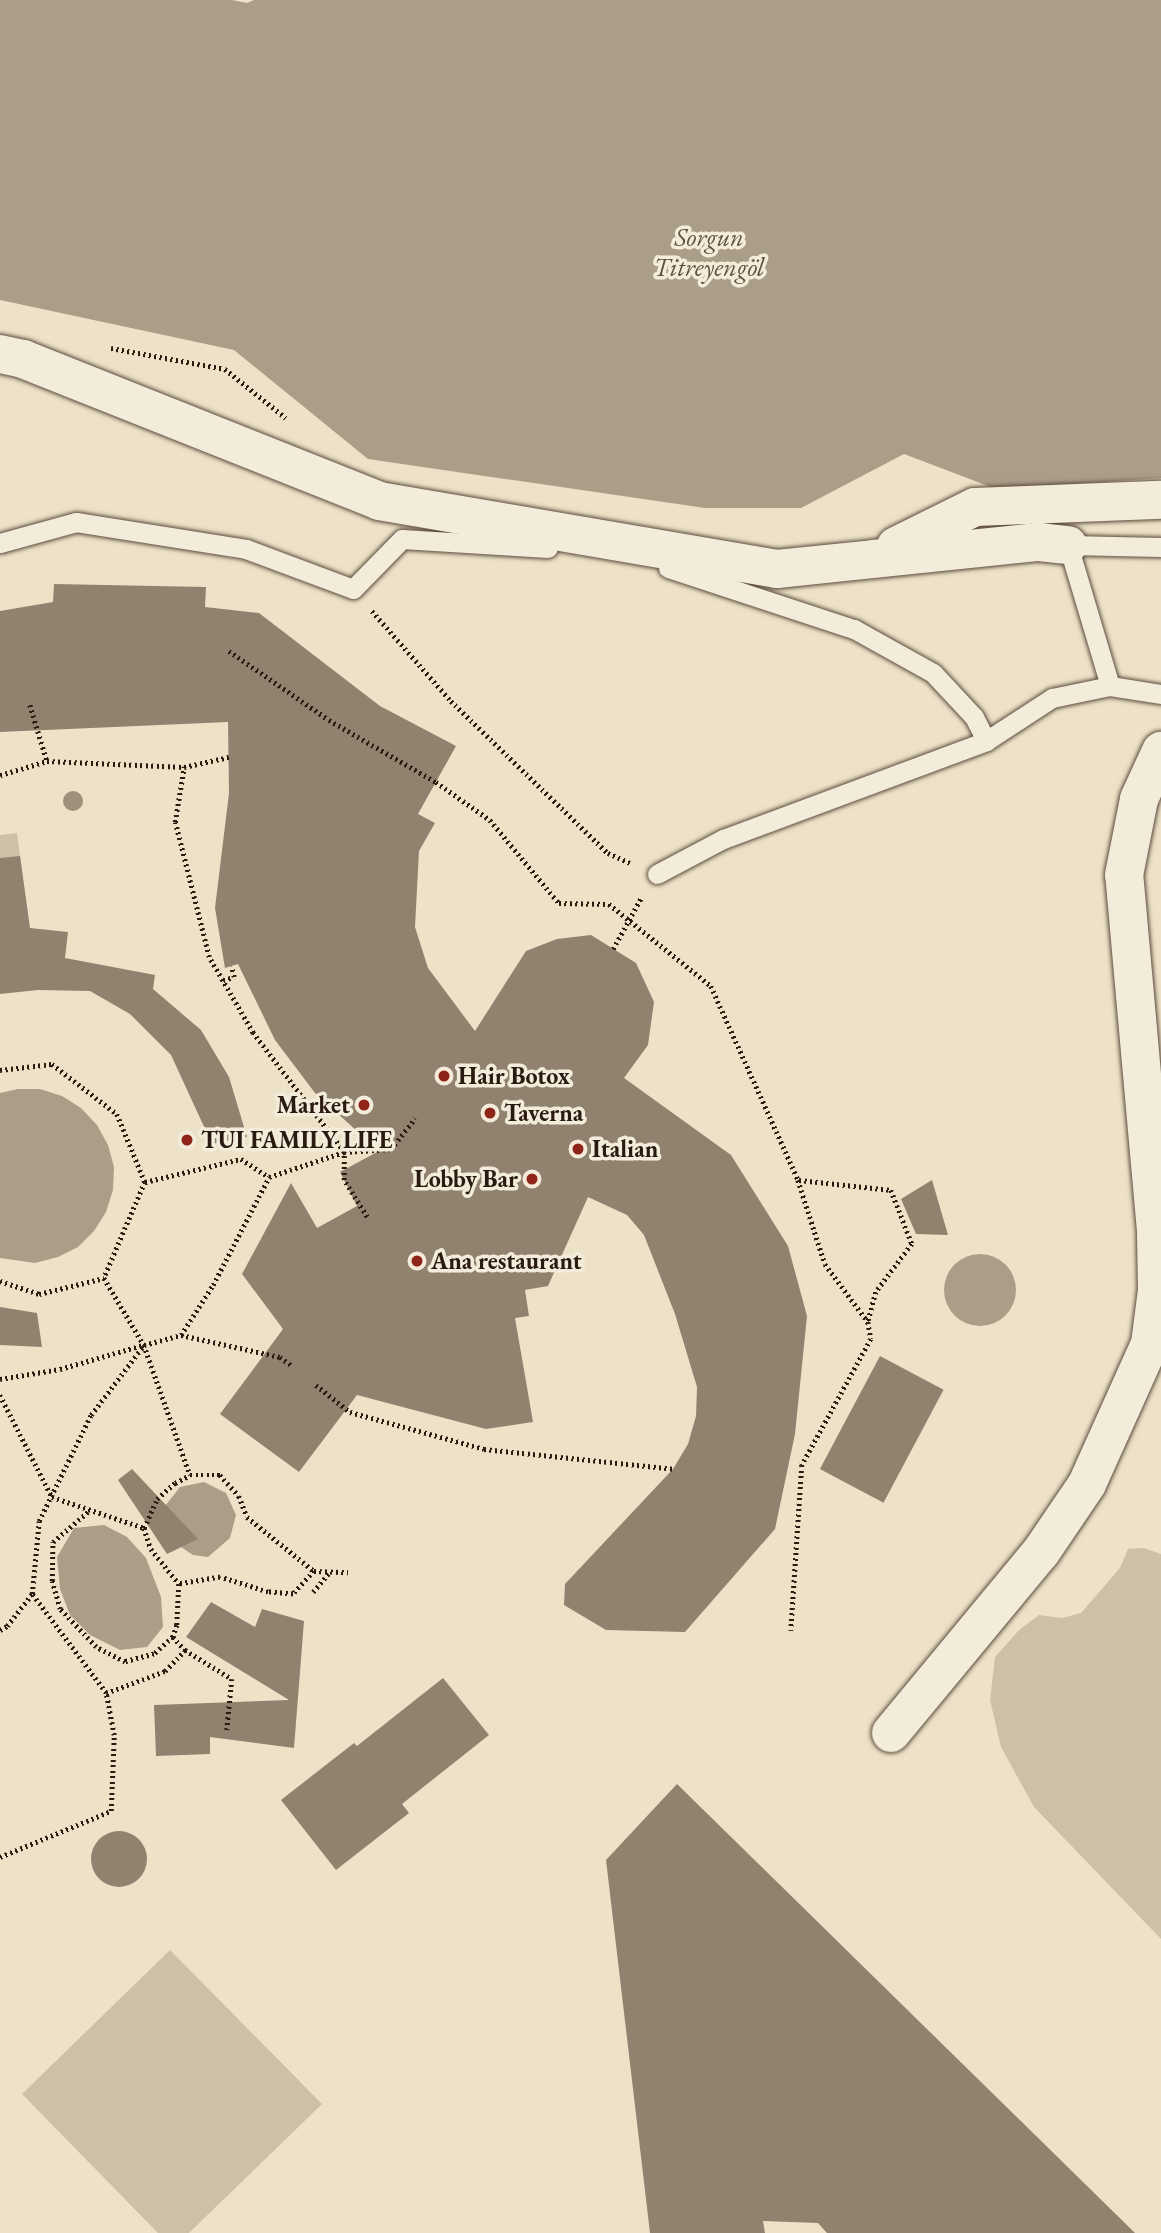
<!DOCTYPE html>
<html>
<head>
<meta charset="utf-8">
<style>
	body { margin:0 }
	#map { position:relative; width:1161px; height:2233px; overflow:hidden; background:#ede2c8; font-family:"EB Garamond",serif }
	div>[style] { position:absolute }
	.green>* { inset:0; background:#ccc0a9 }
	.water>* { inset:0; background:#ab9e89 }
	.round { border-radius:50% }
	.building>* { inset:0; background:#90826f; transform-origin:0 0 }
	.path>* { height:4.5px; margin-top:-2.25px; transform-origin:0; background:repeating-linear-gradient(90deg,#2b1a0f 0 2px,transparent 0 5.5px) }
	.roads { filter:drop-shadow(0 0 2px #5c4c3d) drop-shadow(0 0 2px #5c4c3d) }
	.lane>* { height:19px; margin:-9.5px; padding:0 9.5px; transform-origin:9.5px; border-radius:9.5px; background:#f3ecdb }
	.street>* { height:38px; margin:-19px; padding:0 19px; transform-origin:19px; border-radius:19px; background:#f3ecdb }
	.secondary>* { height:38px; margin:-19px; padding:0 19px; transform-origin:19px; border-radius:19px; background:#f3ecdb }
	.trees>* { width:20px; height:20px; margin:-10px; border-radius:50%; background:#9d907c }
	.dots>* { width:19px; height:19px; translate:-50% -50%; box-sizing:border-box; border:4px solid #f3ecdb; border-radius:50% }
	span { translate:-50% -50%; white-space:nowrap; text-align:center; line-height:1.15; -webkit-text-stroke:7px #f3ecdb; paint-order:stroke }
	.poi-label { font-size:24px; color:#2b1a0f; font-weight:700 }
	.left { translate:0 -50%; text-align:left }
	.right { translate:-100% -50%; text-align:right }
	.water-label { font-size:26px; color:#5e4f40; font-style:italic }
</style>
</head>
<body>
<div id="map">
	<div class="green">
		<div style="clip-path:polygon(17px 833px,28px 916px,0 920px,0 835px)"></div>
		<div style="clip-path:polygon(1144px 1548px,1161px 1554px,1161px 1939px,1034px 1807px,1001px 1747px,990px 1700px,995px 1657px,1019px 1630px,1039px 1615px,1062px 1618px,1081px 1613px,1120px 1568px,1128px 1549px)"></div>
		<div style="clip-path:polygon(170px 1950px,322px 2104px,189px 2233px,158px 2233px,22px 2094px)"></div>
	</div>
	<div class="water">
		<div style="clip-path:polygon(0 0,232px 0,247px 3px,254px 0,1161px 0,1161px 478px,996px 489px,904px 454px,801px 508px,705px 508px,368px 459px,234px 350px,0 300px)"></div>
		<div style="clip-path:polygon(18px 1089px,40px 1089px,62px 1096px,81px 1108px,97px 1125px,108px 1145px,114px 1167px,113px 1190px,106px 1212px,94px 1231px,78px 1247px,58px 1257px,35px 1263px,0 1258px,0 1093px)"></div>
		<div class="round" style="left:944px;top:1254px;width:72px;height:72px"></div>
		<div style="clip-path:polygon(204px 1482px,226px 1493px,236px 1515px,230px 1538px,208px 1557px,193px 1555px,181px 1547px,189px 1540px,165px 1506px,180px 1487px)"></div>
		<div style="clip-path:polygon(104px 1525px,127px 1537px,146px 1558px,161px 1597px,163px 1627px,147px 1647px,120px 1650px,90px 1635px,70px 1615px,60px 1589px,57px 1557px,74px 1528px)"></div>
	</div>
	<div class="building">
		<div style="clip-path:polygon(54px 584px,206px 587px,205px 607px,259px 613px,380px 706px,456px 746px,418px 814px,435px 823px,419px 851px,415px 927px,428px 968px,475px 1031px,526px 951px,557px 939px,591px 935px,636px 963px,654px 1002px,648px 1045px,624px 1078px,731px 1155px,788px 1246px,807px 1316px,795px 1434px,775px 1529px,685px 1632px,606px 1630px,564px 1605px,565px 1584px,673px 1469px,688px 1444px,696px 1416px,697px 1387px,675px 1314px,644px 1235px,627px 1215px,588px 1197px,548px 1286px,525px 1290px,529px 1316px,515px 1318px,533px 1422px,486px 1429px,357px 1395px,299px 1472px,220px 1414px,283px 1329px,242px 1274px,291px 1183px,317px 1228px,357px 1206px,340px 1172px,379px 1151px,315px 1093px,275px 1040px,238px 964px,225px 968px,215px 908px,229px 793px,228px 722px,0 732px,0 611px,53px 602px)"></div>
		<div style="clip-path:polygon(20px 856px,30px 928px,68px 932px,65px 958px,155px 975px,153px 989px,201px 1030px,229px 1077px,247px 1137px,212px 1144px,171px 1055px,130px 1014px,90px 991px,38px 990px,0 994px,0 858px)"></div>
		<div style="clip-path:polygon(932px 1180px,948px 1235px,916px 1234px,901px 1199px)"></div>
		<div style="clip-path:polygon(0 1307px,37px 1313px,42px 1347px,0 1345px)"></div>
		<div style="left:880px;top:1356px;width:72px;height:128px;rotate:28deg"></div>
		<div style="clip-path:polygon(132px 1469px,198px 1539px,167px 1554px,118px 1480px)"></div>
		<div style="clip-path:polygon(211px 1602px,255px 1627px,262px 1609px,304px 1621px,294px 1748px,210px 1737px,210px 1754px,156px 1756px,154px 1705px,289px 1700px,186px 1637px)"></div>
		<div style="clip-path:polygon(443px 1678px,489px 1735px,402px 1804px,409px 1813px,336px 1870px,281px 1800px,354px 1743px,357px 1746px)"></div>
		<div style="clip-path:polygon(677px 1784px,1135px 2233px,827px 2233px,818px 2223px,763px 2221px,765px 2233px,650px 2233px,606px 1860px)"></div>
		<div class="round" style="left:91px;top:1831px;width:56px;height:56px"></div>
	</div>
	<div class="path">
		<div style="left:111px;top:348px;width:116px;rotate:10.4deg"></div>
		<div style="left:225px;top:369px;width:78px;rotate:38.8deg"></div>
		<div style="left:372px;top:611px;width:120px;rotate:48.7deg"></div>
		<div style="left:451px;top:701px;width:219px;rotate:44.1deg"></div>
		<div style="left:608px;top:853px;width:24px;rotate:24deg"></div>
		<div style="left:229px;top:651px;width:121px;rotate:34.6deg"></div>
		<div style="left:329px;top:720px;width:124px;rotate:30.1deg"></div>
		<div style="left:436px;top:782px;width:66px;rotate:35.1deg"></div>
		<div style="left:490px;top:820px;width:108px;rotate:50.3deg"></div>
		<div style="left:559px;top:903px;width:50px;rotate:1.1deg"></div>
		<div style="left:609px;top:904px;width:131px;rotate:38.8deg"></div>
		<div style="left:711px;top:986px;width:213px;rotate:65.8deg"></div>
		<div style="left:798px;top:1180px;width:88px;rotate:72.2deg"></div>
		<div style="left:825px;top:1264px;width:72px;rotate:53.4deg"></div>
		<div style="left:868px;top:1322px;width:17px;rotate:80deg"></div>
		<div style="left:871px;top:1339px;width:144px;rotate:118.7deg"></div>
		<div style="left:802px;top:1465px;width:166px;rotate:93.8deg"></div>
		<div style="left:30px;top:705px;width:59px;rotate:73.1deg"></div>
		<div style="left:0;top:775px;width:49px;rotate:-16.6deg"></div>
		<div style="left:47px;top:761px;width:137px;rotate:2.5deg"></div>
		<div style="left:184px;top:767px;width:46px;rotate:-12.5deg"></div>
		<div style="left:613px;top:949px;width:58px;rotate:-61.2deg"></div>
		<div style="left:223px;top:980px;width:11px;rotate:-15deg"></div>
		<div style="left:234px;top:977px;width:11px;rotate:-105deg"></div>
		<div style="left:0;top:1070px;width:52px;rotate:-6.6deg"></div>
		<div style="left:52px;top:1064px;width:82px;rotate:37.6deg"></div>
		<div style="left:117px;top:1114px;width:74px;rotate:67.6deg"></div>
		<div style="left:145px;top:1182px;width:104px;rotate:113.1deg"></div>
		<div style="left:104px;top:1278px;width:78px;rotate:59.2deg"></div>
		<div style="left:144px;top:1345px;width:138px;rotate:70.5deg"></div>
		<div style="left:799px;top:1180px;width:93px;rotate:6.2deg"></div>
		<div style="left:891px;top:1190px;width:58px;rotate:68.7deg"></div>
		<div style="left:912px;top:1244px;width:60px;rotate:126.9deg"></div>
		<div style="left:876px;top:1292px;width:30px;rotate:105deg"></div>
		<div style="left:145px;top:1182px;width:99px;rotate:-13.5deg"></div>
		<div style="left:241px;top:1159px;width:33px;rotate:33deg"></div>
		<div style="left:269px;top:1177px;width:79px;rotate:-18.4deg"></div>
		<div style="left:344px;top:1152px;width:150px;rotate:-127.4deg"></div>
		<div style="left:253px;top:1033px;width:88px;rotate:-120.1deg"></div>
		<div style="left:209px;top:957px;width:139px;rotate:-104.1deg"></div>
		<div style="left:175px;top:822px;width:56px;rotate:-80.7deg"></div>
		<div style="left:367px;top:1217px;width:44px;rotate:-121.9deg"></div>
		<div style="left:344px;top:1180px;width:28px;rotate:-90deg"></div>
		<div style="left:344px;top:1152px;width:47px;rotate:-3.7deg"></div>
		<div style="left:391px;top:1149px;width:39px;rotate:-52deg"></div>
		<div style="left:0;top:1281px;width:41px;rotate:18.4deg"></div>
		<div style="left:39px;top:1294px;width:67px;rotate:-13.8deg"></div>
		<div style="left:181px;top:1335px;width:101px;rotate:12.5deg"></div>
		<div style="left:280px;top:1357px;width:14px;rotate:36deg"></div>
		<div style="left:0;top:1379px;width:61px;rotate:-9.5deg"></div>
		<div style="left:60px;top:1369px;width:86px;rotate:-16.1deg"></div>
		<div style="left:316px;top:1385px;width:43px;rotate:38.5deg"></div>
		<div style="left:350px;top:1412px;width:139px;rotate:15.4deg"></div>
		<div style="left:484px;top:1449px;width:190px;rotate:6deg"></div>
		<div style="left:0;top:1395px;width:114px;rotate:63deg"></div>
		<div style="left:52px;top:1497px;width:97px;rotate:18.6deg"></div>
		<div style="left:144px;top:1528px;width:22px;rotate:72deg"></div>
		<div style="left:151px;top:1549px;width:45px;rotate:51.3deg"></div>
		<div style="left:179px;top:1584px;width:41px;rotate:92.8deg"></div>
		<div style="left:177px;top:1625px;width:13px;rotate:108deg"></div>
		<div style="left:173px;top:1637px;width:25px;rotate:138deg"></div>
		<div style="left:154px;top:1654px;width:30px;rotate:165deg"></div>
		<div style="left:125px;top:1662px;width:33px;rotate:-153deg"></div>
		<div style="left:96px;top:1647px;width:52px;rotate:-133.5deg"></div>
		<div style="left:60px;top:1609px;width:29px;rotate:-106deg"></div>
		<div style="left:52px;top:1581px;width:39px;rotate:-89deg"></div>
		<div style="left:53px;top:1542px;width:49px;rotate:-40.9deg"></div>
		<div style="left:144px;top:1528px;width:32px;rotate:-66deg"></div>
		<div style="left:157px;top:1499px;width:24px;rotate:-42deg"></div>
		<div style="left:175px;top:1483px;width:17px;rotate:-28deg"></div>
		<div style="left:190px;top:1475px;width:30px"></div>
		<div style="left:220px;top:1475px;width:28px;rotate:48deg"></div>
		<div style="left:239px;top:1496px;width:22px;rotate:69deg"></div>
		<div style="left:247px;top:1517px;width:86px;rotate:38.9deg"></div>
		<div style="left:314px;top:1571px;width:31px;rotate:132deg"></div>
		<div style="left:293px;top:1594px;width:25px;rotate:-175deg"></div>
		<div style="left:268px;top:1592px;width:50px;rotate:-162.6deg"></div>
		<div style="left:220px;top:1577px;width:42px;rotate:170.3deg"></div>
		<div style="left:314px;top:1571px;width:34px;rotate:2deg"></div>
		<div style="left:313px;top:1592px;width:26px;rotate:-50deg"></div>
		<div style="left:0;top:1630px;width:8px;rotate:-30deg"></div>
		<div style="left:7px;top:1626px;width:41px;rotate:-52deg"></div>
		<div style="left:32px;top:1594px;width:73px;rotate:-84.5deg"></div>
		<div style="left:39px;top:1521px;width:118px;rotate:-63.9deg"></div>
		<div style="left:91px;top:1415px;width:88px;rotate:-52.9deg"></div>
		<div style="left:144px;top:1345px;width:38px;rotate:-15deg"></div>
		<div style="left:181px;top:1335px;width:59px;rotate:-57.4deg"></div>
		<div style="left:213px;top:1285px;width:122px;rotate:-62.6deg"></div>
		<div style="left:173px;top:1637px;width:18px;rotate:47deg"></div>
		<div style="left:185px;top:1650px;width:55px;rotate:31.7deg"></div>
		<div style="left:232px;top:1679px;width:51px;rotate:95.6deg"></div>
		<div style="left:106px;top:1693px;width:63px;rotate:-20.4deg"></div>
		<div style="left:165px;top:1671px;width:29px;rotate:-46deg"></div>
		<div style="left:0;top:1857px;width:120px;rotate:-22.5deg"></div>
		<div style="left:111px;top:1811px;width:76px;rotate:-87.7deg"></div>
		<div style="left:114px;top:1735px;width:43px;rotate:-100.8deg"></div>
		<div style="left:106px;top:1693px;width:124px;rotate:-126.8deg"></div>
	</div>
	<div class="roads">
		<div class="lane">
			<div style="left:0;top:543px;width:79px;rotate:-15.4deg"></div>
			<div style="left:76px;top:522px;width:172px;rotate:9deg"></div>
			<div style="left:246px;top:549px;width:114px;rotate:20.5deg"></div>
			<div style="left:353px;top:589px;width:70px;rotate:-45.6deg"></div>
			<div style="left:402px;top:539px;width:146px;rotate:3.5deg"></div>
			<div style="left:1161px;top:547px;width:93px;rotate:-178.8deg"></div>
			<div style="left:1068px;top:545px;width:147px;rotate:73.4deg"></div>
			<div style="left:1110px;top:686px;width:52px;rotate:8.9deg"></div>
			<div style="left:668px;top:568px;width:196px;rotate:18.2deg"></div>
			<div style="left:854px;top:629px;width:90px;rotate:29.1deg"></div>
			<div style="left:933px;top:673px;width:60px;rotate:47deg"></div>
			<div style="left:974px;top:717px;width:27px;rotate:63deg"></div>
			<div style="left:657px;top:874px;width:75px;rotate:-27.9deg"></div>
			<div style="left:723px;top:839px;width:281px;rotate:-20.4deg"></div>
			<div style="left:986px;top:741px;width:79px;rotate:-33.1deg"></div>
			<div style="left:1052px;top:698px;width:59px;rotate:-11.7deg"></div>
		</div>
		<div class="street">
			<div style="left:0;top:354px;width:24px;rotate:12deg"></div>
			<div style="left:23px;top:359px;width:383px;rotate:21.7deg"></div>
			<div style="left:379px;top:501px;width:404px;rotate:9.7deg"></div>
			<div style="left:777px;top:569px;width:263px;rotate:-5.9deg"></div>
			<div style="left:1039px;top:542px;width:29px;rotate:6deg"></div>
			<div style="left:896px;top:546px;width:88px;rotate:-26.3deg"></div>
			<div style="left:975px;top:507px;width:186px;rotate:-2.2deg"></div>
		</div>
		<div class="secondary">
			<div style="left:891px;top:1733px;width:235px;rotate:-50.4deg"></div>
			<div style="left:1041px;top:1552px;width:82px;rotate:-55.9deg"></div>
			<div style="left:1087px;top:1484px;width:154px;rotate:-65.8deg"></div>
			<div style="left:1150px;top:1344px;width:54px;rotate:-82.6deg"></div>
			<div style="left:1157px;top:1290px;width:59px;rotate:-91deg"></div>
			<div style="left:1156px;top:1231px;width:357px;rotate:-95.1deg"></div>
			<div style="left:1124px;top:875px;width:77px;rotate:-78.8deg"></div>
			<div style="left:1139px;top:799px;width:53px;rotate:-65.4deg"></div>
		</div>
	</div>
	<div class="trees">
		<div style="left:73px;top:801px"></div>
	</div>
	<div class="dots">
		<div style="left:444px;top:1076px;background:#8f2418"></div>
		<div style="left:364px;top:1105px;background:#8f2418"></div>
		<div style="left:490px;top:1113px;background:#8f2418"></div>
		<div style="left:187px;top:1140px;background:#8f2418"></div>
		<div style="left:578px;top:1149px;background:#8f2418"></div>
		<div style="left:532px;top:1179px;background:#8f2418"></div>
		<div style="left:417px;top:1261px;background:#8f2418"></div>
	</div>
	<div class="poi-label">
		<span class="left" style="left:458px;top:1076px">Hair Botox</span>
		<span class="right" style="left:350px;top:1105px">Market</span>
		<span class="left" style="left:504px;top:1113px">Taverna</span>
		<span class="left" style="left:201px;top:1140px">TUI FAMILY LIFE</span>
		<span class="left" style="left:592px;top:1149px">Italian</span>
		<span class="right" style="left:518px;top:1179px">Lobby Bar</span>
		<span class="left" style="left:431px;top:1261px">Ana restaurant</span>
	</div>
	<div class="water-label">
		<span style="left:709px;top:253px">Sorgun<br>Titreyengöl</span>
	</div>
</div>
</body>
</html>
